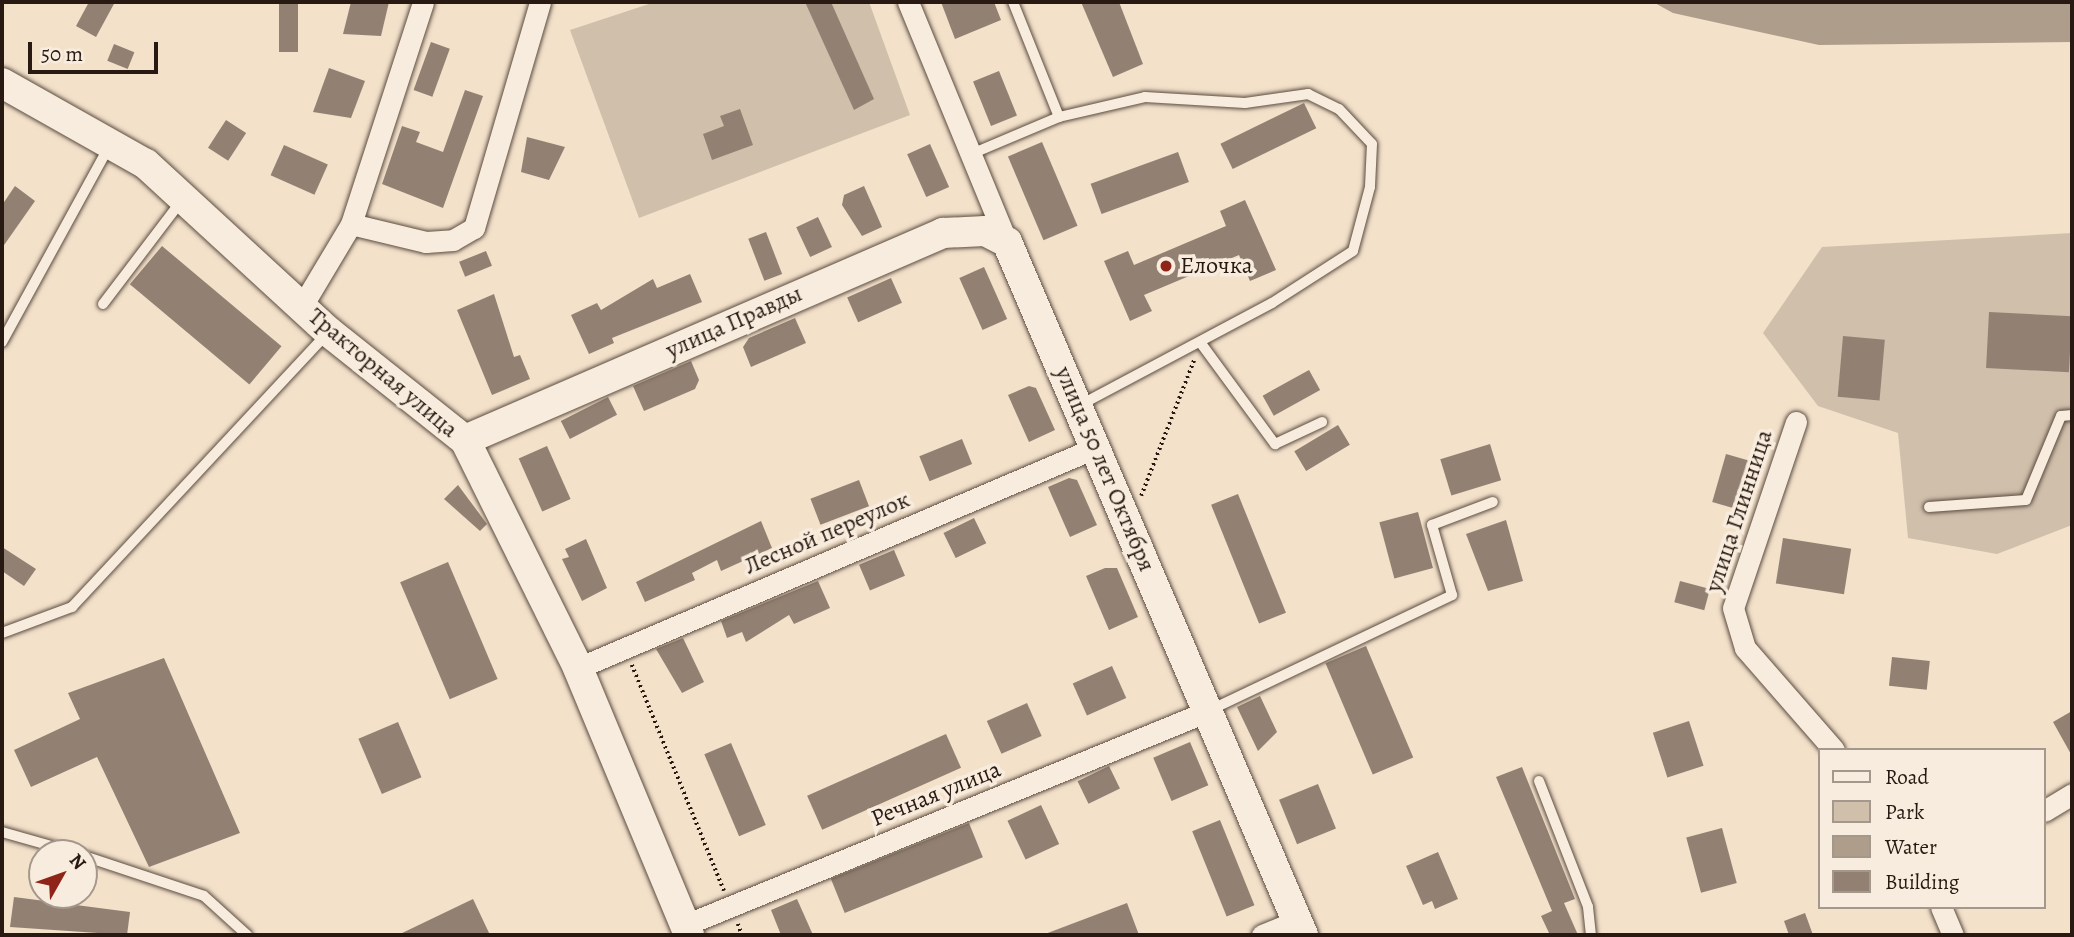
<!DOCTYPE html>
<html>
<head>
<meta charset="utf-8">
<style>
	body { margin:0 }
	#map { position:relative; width:2074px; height:937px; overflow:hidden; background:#f3e1ca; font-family:Alegreya,serif }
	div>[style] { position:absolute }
	.green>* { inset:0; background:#d0bfab }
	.water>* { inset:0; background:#ae9d8b }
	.building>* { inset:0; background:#928172; transform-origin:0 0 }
	.path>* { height:3.5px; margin-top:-1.75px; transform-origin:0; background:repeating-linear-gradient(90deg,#281a12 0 2px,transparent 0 5.5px) }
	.roads { filter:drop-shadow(0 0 2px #5b4c40) drop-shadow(0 0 2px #5b4c40) }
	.lane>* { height:10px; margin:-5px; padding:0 5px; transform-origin:5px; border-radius:5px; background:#f7ecdd }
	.street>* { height:21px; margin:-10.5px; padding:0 10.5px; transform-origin:10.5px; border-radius:10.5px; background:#f7ecdd }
	.secondary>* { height:30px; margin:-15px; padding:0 15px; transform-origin:15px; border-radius:15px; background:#f7ecdd }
	.dots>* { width:19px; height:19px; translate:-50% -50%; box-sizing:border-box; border:4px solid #f7ecdd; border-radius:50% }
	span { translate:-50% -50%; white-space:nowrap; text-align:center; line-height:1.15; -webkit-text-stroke:7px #f7ecdd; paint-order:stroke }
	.poi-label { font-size:24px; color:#281a12 }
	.left { translate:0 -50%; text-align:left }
	.street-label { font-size:24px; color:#281a12 }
	.frame { position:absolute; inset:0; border:4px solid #281a12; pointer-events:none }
	.legend { position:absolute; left:1818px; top:748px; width:228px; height:161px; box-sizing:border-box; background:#f7ecdd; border:2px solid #a4988c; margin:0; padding:9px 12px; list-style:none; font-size:21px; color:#281a12 }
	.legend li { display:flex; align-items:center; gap:14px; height:35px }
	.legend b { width:35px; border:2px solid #a4988c }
	.north { position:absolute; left:28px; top:839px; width:70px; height:70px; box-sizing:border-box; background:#f7ecdd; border:2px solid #a4988c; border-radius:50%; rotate:50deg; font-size:19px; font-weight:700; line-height:28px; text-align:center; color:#281a12 }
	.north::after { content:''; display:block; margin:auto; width:24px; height:32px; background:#8f2418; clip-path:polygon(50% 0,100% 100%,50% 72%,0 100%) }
	.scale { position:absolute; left:28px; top:42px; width:130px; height:32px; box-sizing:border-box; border:4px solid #281a12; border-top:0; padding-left:9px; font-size:21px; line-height:24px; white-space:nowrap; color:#281a12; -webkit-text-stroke:5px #f7ecdd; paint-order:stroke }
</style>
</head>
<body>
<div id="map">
	<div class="green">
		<div style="clip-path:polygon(655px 2px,869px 2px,910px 115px,639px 218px,570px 30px)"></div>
		<div style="clip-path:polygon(2072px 233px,2072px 525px,1997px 554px,1908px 538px,1898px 433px,1818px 406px,1763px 333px,1822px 247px)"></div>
	</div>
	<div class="water">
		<div style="clip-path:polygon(1653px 2px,2072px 2px,2072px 42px,1819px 45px,1673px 13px)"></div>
	</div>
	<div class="building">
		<div style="clip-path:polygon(89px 2px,115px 2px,96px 37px,76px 26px)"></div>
		<div style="left:279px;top:2px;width:19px;height:50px"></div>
		<div style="clip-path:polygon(351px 2px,389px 2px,381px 36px,343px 34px)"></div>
		<div style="clip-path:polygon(805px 2px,831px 2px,874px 99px,854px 110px)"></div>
		<div style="clip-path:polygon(941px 2px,994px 2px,1001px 20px,955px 39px)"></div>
		<div style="clip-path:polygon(1081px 2px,1119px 2px,1143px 64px,1113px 77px)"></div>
		<div style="left:431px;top:42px;width:20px;height:51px;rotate:20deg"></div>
		<div style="left:114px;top:44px;width:22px;height:18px;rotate:22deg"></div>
		<div style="clip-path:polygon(329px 68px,365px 81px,351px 118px,313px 112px)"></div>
		<div style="left:999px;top:71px;width:48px;height:28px;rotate:68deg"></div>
		<div style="clip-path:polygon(465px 90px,483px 96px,443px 208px,382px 184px,402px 126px,420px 132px,416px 142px,443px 152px)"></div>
		<div style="left:1304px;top:103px;width:28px;height:93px;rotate:64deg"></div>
		<div style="clip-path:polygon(740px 109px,753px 145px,712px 160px,703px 134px,724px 126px,720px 116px)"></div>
		<div style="left:226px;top:120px;width:24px;height:33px;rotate:33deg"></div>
		<div style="clip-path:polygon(527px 137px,565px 147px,549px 180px,521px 172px)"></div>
		<div style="left:1042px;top:142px;width:91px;height:37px;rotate:67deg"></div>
		<div style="left:930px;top:144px;width:47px;height:25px;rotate:66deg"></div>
		<div style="left:284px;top:145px;width:48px;height:33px;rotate:24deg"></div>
		<div style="left:1178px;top:152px;width:32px;height:93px;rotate:70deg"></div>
		<div style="clip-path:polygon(15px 186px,35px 201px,2px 248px,2px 205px)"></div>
		<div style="clip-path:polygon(864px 186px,882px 227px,862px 236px,842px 205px,844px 195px)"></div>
		<div style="clip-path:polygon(1245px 200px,1276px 270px,1250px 281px,1239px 255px,1144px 295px,1152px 311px,1130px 321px,1104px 261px,1128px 251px,1134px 265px,1226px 226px,1220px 211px)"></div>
		<div style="left:818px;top:217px;width:33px;height:24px;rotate:65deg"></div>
		<div style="left:766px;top:232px;width:45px;height:19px;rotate:69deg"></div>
		<div style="left:162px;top:246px;width:156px;height:50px;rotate:40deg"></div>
		<div style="left:486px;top:251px;width:16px;height:29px;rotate:68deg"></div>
		<div style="left:984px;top:267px;width:57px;height:27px;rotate:66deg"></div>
		<div style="clip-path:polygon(690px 274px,702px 302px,612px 338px,614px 343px,589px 354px,571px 315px,597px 303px,601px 310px,653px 279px,657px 288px)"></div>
		<div style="left:891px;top:278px;width:27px;height:48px;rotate:66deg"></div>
		<div style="clip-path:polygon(494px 294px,514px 357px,520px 355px,530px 379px,492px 395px,457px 310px)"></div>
		<div style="left:1989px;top:312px;width:83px;height:56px;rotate:3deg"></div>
		<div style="clip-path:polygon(795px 318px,806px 343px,751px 367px,743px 347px,749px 338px)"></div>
		<div style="left:1843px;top:336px;width:42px;height:61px;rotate:5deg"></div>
		<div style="clip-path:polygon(691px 361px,699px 380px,695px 389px,644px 411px,633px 386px)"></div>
		<div style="left:1309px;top:370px;width:23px;height:53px;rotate:61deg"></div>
		<div style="clip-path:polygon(1029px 386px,1036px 388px,1055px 430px,1029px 442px,1008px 395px)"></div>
		<div style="left:608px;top:397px;width:20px;height:53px;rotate:63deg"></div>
		<div style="left:1338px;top:425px;width:23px;height:51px;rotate:59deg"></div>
		<div style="left:962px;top:439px;width:27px;height:46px;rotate:68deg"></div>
		<div style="left:1490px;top:444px;width:38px;height:52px;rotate:73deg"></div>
		<div style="left:547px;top:446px;width:58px;height:31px;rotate:66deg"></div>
		<div style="left:1726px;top:454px;width:29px;height:50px;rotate:16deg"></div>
		<div style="clip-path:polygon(1069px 478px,1077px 480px,1097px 525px,1070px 537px,1048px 487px)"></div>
		<div style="left:859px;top:480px;width:28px;height:52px;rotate:69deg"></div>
		<div style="clip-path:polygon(458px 485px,487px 524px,480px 531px,444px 499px)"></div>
		<div style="left:1238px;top:494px;width:128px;height:29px;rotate:68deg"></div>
		<div style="left:1418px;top:512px;width:58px;height:40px;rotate:75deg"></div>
		<div style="left:974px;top:518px;width:28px;height:34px;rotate:64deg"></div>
		<div style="clip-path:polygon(1506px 520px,1523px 581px,1488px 591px,1466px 534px)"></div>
		<div style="clip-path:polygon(761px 521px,772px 548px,721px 571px,717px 560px,692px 573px,695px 580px,645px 602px,636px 582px)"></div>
		<div style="left:1783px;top:538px;width:69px;height:46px;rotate:9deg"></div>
		<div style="clip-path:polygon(586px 539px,607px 588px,582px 601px,562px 559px,569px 557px,565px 549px)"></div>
		<div style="clip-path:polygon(2px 547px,36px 569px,24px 586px,2px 571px)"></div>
		<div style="left:894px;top:550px;width:28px;height:38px;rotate:67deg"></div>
		<div style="left:448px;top:562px;width:127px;height:52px;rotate:67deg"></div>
		<div style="clip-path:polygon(1105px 568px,1117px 568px,1138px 617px,1109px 630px,1086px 576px)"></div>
		<div style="clip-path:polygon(818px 581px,830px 608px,794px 624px,789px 615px,746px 642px,742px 632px,727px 638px,721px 621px)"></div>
		<div style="left:1680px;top:581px;width:31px;height:22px;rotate:15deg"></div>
		<div style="clip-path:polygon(683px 638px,704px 682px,682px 693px,656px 649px)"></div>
		<div style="left:1366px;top:646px;width:121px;height:44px;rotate:67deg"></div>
		<div style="left:1892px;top:657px;width:38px;height:29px;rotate:6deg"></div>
		<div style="clip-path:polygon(164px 658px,240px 833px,149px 867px,97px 757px,31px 787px,14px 750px,80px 719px,68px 693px)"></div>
		<div style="left:1112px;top:666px;width:35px;height:43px;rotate:66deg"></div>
		<div style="clip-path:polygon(1260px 696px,1277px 732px,1258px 751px,1237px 707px)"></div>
		<div style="left:1027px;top:703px;width:36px;height:44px;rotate:66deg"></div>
		<div style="clip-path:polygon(2072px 711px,2072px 756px,2053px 722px)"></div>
		<div style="left:1689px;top:721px;width:47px;height:38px;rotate:72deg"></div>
		<div style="left:398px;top:722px;width:60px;height:43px;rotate:67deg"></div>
		<div style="left:946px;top:734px;width:37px;height:152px;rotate:66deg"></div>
		<div style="left:1190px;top:742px;width:47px;height:40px;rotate:67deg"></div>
		<div style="left:731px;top:743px;width:89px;height:29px;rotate:67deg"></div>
		<div style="left:1109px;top:766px;width:25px;height:35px;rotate:64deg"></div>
		<div style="clip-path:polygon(1522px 767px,1575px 899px,1564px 903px,1578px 935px,1550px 935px,1541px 916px,1552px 911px,1496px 777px)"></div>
		<div style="left:1318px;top:784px;width:48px;height:42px;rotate:68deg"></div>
		<div style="left:1041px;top:805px;width:43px;height:37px;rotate:65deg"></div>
		<div style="left:1220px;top:820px;width:92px;height:30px;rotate:68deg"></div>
		<div style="left:969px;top:823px;width:37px;height:149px;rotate:68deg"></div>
		<div style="left:1722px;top:828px;width:57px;height:37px;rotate:75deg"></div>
		<div style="clip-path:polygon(1438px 852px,1458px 899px,1435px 909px,1432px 901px,1423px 905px,1406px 866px)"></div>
		<div style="clip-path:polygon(14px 897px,130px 912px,127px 935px,10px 927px)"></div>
		<div style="clip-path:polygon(473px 899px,490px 935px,398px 935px)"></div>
		<div style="clip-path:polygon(797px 899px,813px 935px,781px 935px,771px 910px)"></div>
		<div style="clip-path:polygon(1127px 903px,1139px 935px,1045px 935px,1045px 934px)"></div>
		<div style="clip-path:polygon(1805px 913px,1813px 935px,1789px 935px,1784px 921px)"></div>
	</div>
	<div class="path">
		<div style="left:1141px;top:496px;width:146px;rotate:-68.7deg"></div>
		<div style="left:632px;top:665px;width:244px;rotate:67.8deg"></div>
		<div style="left:738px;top:924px;width:12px;rotate:70deg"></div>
	</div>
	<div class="roads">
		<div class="lane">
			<div style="left:1013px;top:2px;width:124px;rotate:68.2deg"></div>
			<div style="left:969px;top:155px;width:98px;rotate:-22.9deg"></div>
			<div style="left:1059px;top:117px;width:88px;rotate:-13.1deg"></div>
			<div style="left:1145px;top:97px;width:100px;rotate:3.4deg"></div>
			<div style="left:1245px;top:103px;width:64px;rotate:-8.1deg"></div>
			<div style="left:1308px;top:94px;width:34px;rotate:26deg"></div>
			<div style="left:1339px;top:109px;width:48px;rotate:46.7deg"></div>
			<div style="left:1372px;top:144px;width:43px;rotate:92.7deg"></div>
			<div style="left:1370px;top:187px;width:66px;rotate:104.9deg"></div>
			<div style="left:1353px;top:251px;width:96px;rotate:147.3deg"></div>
			<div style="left:1272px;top:303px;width:217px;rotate:152deg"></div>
			<div style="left:103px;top:304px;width:131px;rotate:-52.8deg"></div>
			<div style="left:2px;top:342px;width:225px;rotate:-61.3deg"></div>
			<div style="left:1200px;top:342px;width:127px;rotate:53.7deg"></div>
			<div style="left:1275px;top:444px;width:52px;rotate:-25.1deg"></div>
			<div style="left:1929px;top:507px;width:97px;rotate:-4.1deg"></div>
			<div style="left:2026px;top:500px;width:91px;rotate:-67.4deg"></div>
			<div style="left:2061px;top:416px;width:11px;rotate:-5deg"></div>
			<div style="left:2px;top:633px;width:75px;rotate:-20.4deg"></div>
			<div style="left:72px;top:607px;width:374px;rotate:-47deg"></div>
			<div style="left:1210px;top:710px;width:268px;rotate:-25.4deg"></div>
			<div style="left:1452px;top:595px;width:73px;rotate:-105.9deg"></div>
			<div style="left:1432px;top:525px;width:65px;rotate:-20.7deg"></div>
			<div style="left:1539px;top:781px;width:135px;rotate:68.7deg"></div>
			<div style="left:1588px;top:907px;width:28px;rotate:84deg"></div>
			<div style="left:2px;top:832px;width:77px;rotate:15.8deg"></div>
			<div style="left:84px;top:856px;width:126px;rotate:18.4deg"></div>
			<div style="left:204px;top:896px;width:58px;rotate:42.2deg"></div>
		</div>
		<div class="street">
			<div style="left:908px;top:2px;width:260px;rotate:67.6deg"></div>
			<div style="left:351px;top:224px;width:77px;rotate:13.5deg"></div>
			<div style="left:426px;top:242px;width:27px;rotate:-4deg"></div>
			<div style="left:453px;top:240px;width:24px;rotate:-30deg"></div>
			<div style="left:474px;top:228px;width:235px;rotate:-73.7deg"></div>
			<div style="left:302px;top:306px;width:96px;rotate:-59.1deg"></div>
			<div style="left:351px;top:224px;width:233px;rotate:-72deg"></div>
			<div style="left:1796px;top:422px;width:196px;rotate:108.7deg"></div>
			<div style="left:1733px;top:608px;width:42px;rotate:73.3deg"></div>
			<div style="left:1745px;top:648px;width:135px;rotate:48.9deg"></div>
			<div style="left:578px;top:668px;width:564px;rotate:-23.07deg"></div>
			<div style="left:2044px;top:811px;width:33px;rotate:-31deg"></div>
			<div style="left:1941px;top:907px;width:30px;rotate:67deg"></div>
			<div style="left:685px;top:925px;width:565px;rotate:-22.25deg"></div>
			<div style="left:1262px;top:935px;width:38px;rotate:-22deg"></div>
		</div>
		<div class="secondary">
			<div style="left:2px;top:83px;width:165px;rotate:29.4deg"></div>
			<div style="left:146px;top:164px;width:248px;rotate:42.6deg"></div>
			<div style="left:329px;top:332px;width:174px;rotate:38.5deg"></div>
			<div style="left:465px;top:440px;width:254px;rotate:63.6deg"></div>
			<div style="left:578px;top:668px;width:289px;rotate:67.4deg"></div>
			<div style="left:465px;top:440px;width:521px;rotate:-23.42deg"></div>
			<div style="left:943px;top:233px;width:42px;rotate:-2.7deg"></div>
			<div style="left:985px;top:231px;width:25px;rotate:27deg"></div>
			<div style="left:1007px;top:242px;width:754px;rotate:66.87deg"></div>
		</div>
	</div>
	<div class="dots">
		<div style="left:1166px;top:266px;background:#8f2418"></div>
	</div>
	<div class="poi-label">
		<span class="left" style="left:1180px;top:266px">Елочка</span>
	</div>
	<div class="street-label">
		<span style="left:734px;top:322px;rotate:-24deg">улица Правды</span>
		<span style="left:383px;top:373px;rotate:40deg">Тракторная улица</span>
		<span style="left:1105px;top:469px;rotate:67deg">улица 50 лет Октября</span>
		<span style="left:1739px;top:511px;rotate:-72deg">улица Глинница</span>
		<span style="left:827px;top:533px;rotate:-23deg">Лесной переулок</span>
		<span style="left:936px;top:794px;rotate:-22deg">Речная улица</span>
	</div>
	<div class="frame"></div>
	<ul class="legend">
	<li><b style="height:9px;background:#f7ecdd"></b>Road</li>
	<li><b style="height:19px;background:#d0bfab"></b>Park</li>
	<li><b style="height:19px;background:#ae9d8b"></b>Water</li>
	<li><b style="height:19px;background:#928172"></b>Building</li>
	</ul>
	<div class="north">N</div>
	<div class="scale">50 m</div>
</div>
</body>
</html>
